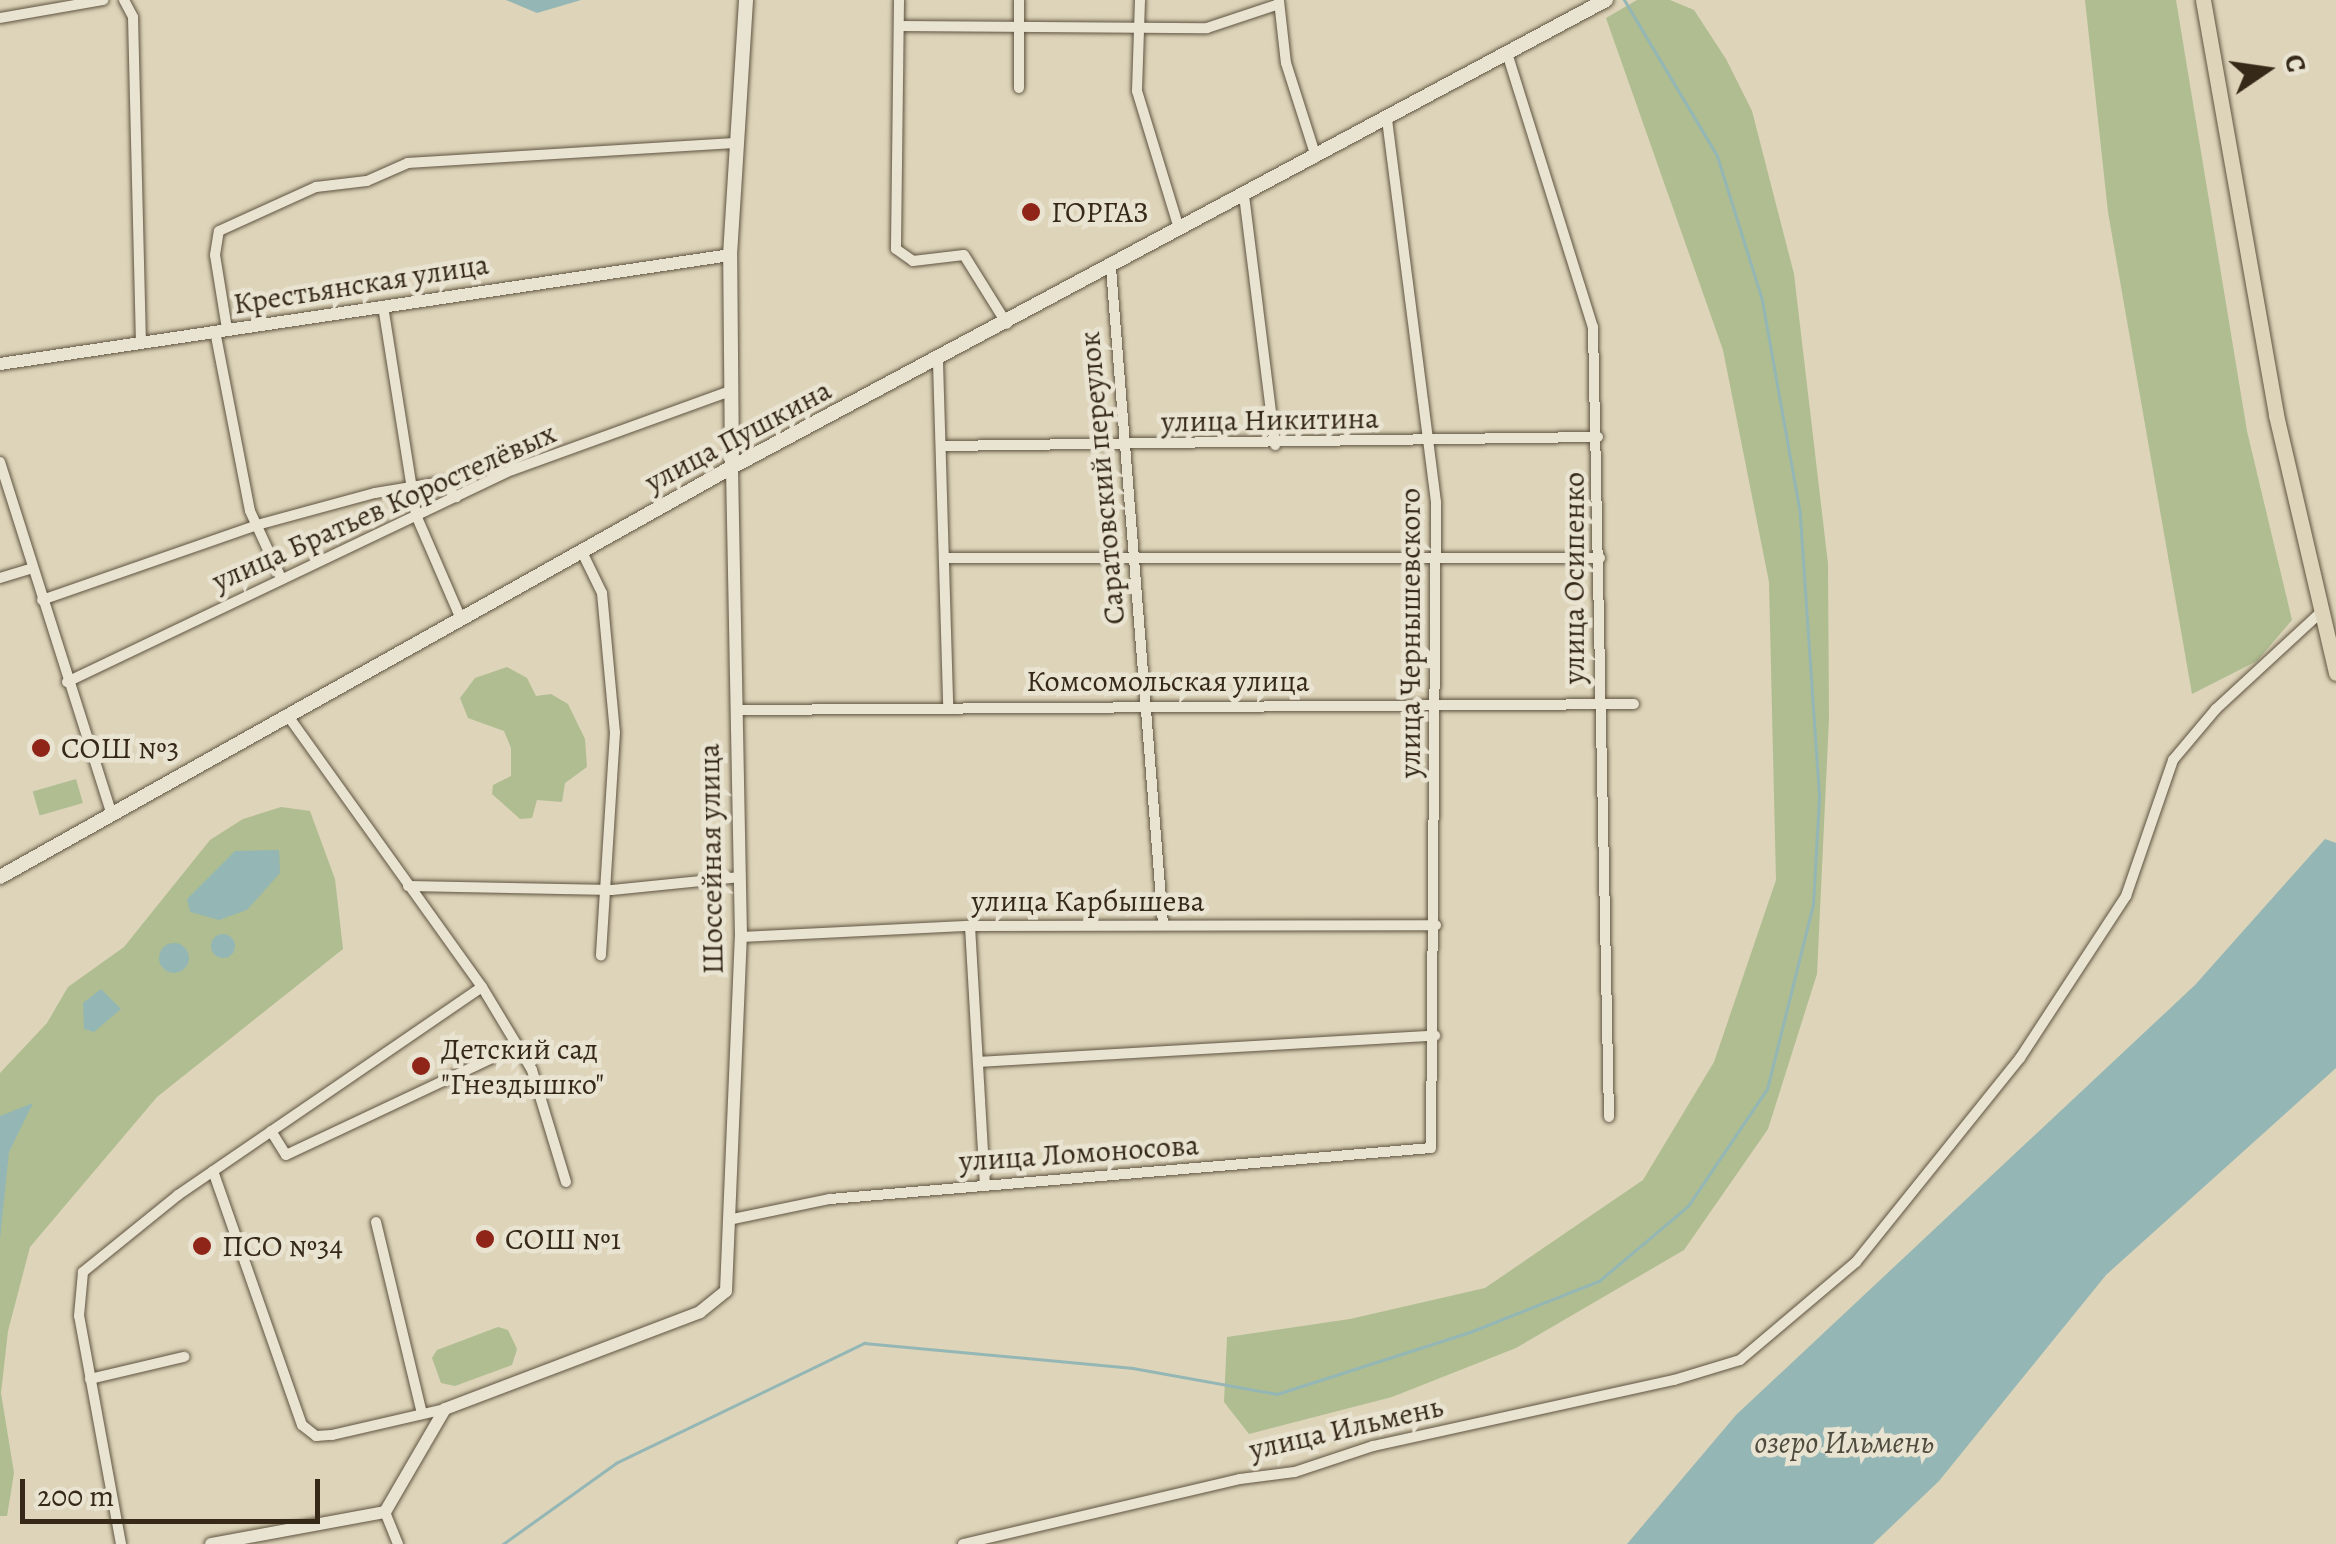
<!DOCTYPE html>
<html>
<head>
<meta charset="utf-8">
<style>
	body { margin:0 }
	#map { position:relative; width:2336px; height:1544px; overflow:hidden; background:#ddd4b9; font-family:Alegreya,serif }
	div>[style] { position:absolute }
	.green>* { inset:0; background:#afbd90; transform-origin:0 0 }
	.water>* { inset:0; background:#94b7b5 }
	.round { border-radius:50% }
	.stream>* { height:2.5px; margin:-1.25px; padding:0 1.25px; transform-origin:1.25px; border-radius:1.25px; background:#94b7b5 }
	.roads { filter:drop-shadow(0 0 2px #605440) drop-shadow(0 0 2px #605440) }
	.minor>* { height:10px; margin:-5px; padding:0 5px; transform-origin:5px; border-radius:5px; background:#e9e3d2 }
	.tertiary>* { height:12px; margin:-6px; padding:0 6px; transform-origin:6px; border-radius:6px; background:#e9e3d2 }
	.secondary>* { height:14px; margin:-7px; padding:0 7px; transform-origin:7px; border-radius:7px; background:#e9e3d2 }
	.primary>* { height:15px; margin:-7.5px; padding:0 7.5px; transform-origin:7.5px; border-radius:7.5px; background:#ddd4b9 }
	.dots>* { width:28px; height:28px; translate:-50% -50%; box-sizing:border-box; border:5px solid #e9e3d2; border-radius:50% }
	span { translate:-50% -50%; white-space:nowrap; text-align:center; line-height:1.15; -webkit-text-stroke:9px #e9e3d2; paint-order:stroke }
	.poi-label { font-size:30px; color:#362918 }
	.left { translate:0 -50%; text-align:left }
	.street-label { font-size:30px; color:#362918 }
	.water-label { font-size:32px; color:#4e4c3f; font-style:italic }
	.north { position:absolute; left:2216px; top:20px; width:100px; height:100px; -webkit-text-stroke:8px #e9e3d2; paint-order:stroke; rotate:77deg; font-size:28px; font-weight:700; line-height:40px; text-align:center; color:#362918 }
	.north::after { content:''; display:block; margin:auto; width:35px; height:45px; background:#362918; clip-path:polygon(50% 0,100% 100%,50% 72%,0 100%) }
	.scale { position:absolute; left:20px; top:1479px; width:300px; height:45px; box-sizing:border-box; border:5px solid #362918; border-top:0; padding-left:12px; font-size:30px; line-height:35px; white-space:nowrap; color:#362918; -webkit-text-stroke:8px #e9e3d2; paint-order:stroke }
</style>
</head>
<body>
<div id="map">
	<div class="green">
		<div style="clip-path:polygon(1637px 0,1670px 0,1694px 10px,1726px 59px,1752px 111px,1794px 274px,1828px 564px,1829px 718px,1817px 974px,1768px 1129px,1684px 1250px,1516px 1348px,1392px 1397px,1249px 1434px,1224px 1402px,1227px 1337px,1350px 1319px,1485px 1288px,1643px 1180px,1714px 1062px,1776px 880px,1769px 582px,1723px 350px,1606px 18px)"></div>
		<div style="clip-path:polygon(2085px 0,2176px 0,2247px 431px,2292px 620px,2257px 661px,2192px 694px,2108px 212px)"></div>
		<div style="clip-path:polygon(507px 667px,527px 678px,536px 696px,551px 694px,568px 704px,585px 739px,587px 767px,565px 783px,562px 802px,537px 800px,532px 818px,520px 819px,492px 794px,493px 785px,511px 776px,511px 748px,504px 731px,468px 718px,460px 698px,475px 678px)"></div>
		<div style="left:76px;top:779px;width:25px;height:45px;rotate:74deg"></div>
		<div style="clip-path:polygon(281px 807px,310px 811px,335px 879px,343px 949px,157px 1097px,30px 1247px,8px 1331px,1px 1393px,14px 1473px,7px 1516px,0 1516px,0 1073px,47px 1023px,68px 987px,124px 947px,210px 840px,243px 819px)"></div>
		<div style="clip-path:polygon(498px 1327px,508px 1330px,517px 1349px,512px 1365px,455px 1386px,441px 1383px,432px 1358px,437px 1350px)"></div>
	</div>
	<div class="water">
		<div style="clip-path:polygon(506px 0,581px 0,537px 13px)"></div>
		<div style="clip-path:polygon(2325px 839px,2336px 843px,2336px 1068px,2106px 1275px,1939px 1481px,1873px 1544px,1627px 1544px,1736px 1415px,2195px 985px)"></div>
		<div style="clip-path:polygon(279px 850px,280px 873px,247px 910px,219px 920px,190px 912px,187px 899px,235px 851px)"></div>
		<div class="round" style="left:211px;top:934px;width:24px;height:24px"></div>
		<div class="round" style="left:159px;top:943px;width:30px;height:30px"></div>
		<div style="clip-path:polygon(101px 989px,121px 1009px,94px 1032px,84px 1029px,83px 1003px)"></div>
		<div style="clip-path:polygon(33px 1103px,9px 1152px,0 1239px,0 1116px)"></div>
	</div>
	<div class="stream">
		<div style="left:503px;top:1544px;width:139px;rotate:-35.6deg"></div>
		<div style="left:616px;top:1463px;width:276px;rotate:-25.8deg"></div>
		<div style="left:864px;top:1343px;width:270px;rotate:5.3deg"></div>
		<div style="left:1133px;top:1368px;width:146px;rotate:10.2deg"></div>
		<div style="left:1277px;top:1394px;width:203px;rotate:-17.8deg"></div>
		<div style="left:1470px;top:1332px;width:139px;rotate:-21.6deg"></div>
		<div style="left:1599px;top:1281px;width:116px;rotate:-40.1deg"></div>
		<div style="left:1688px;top:1206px;width:141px;rotate:-56deg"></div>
		<div style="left:1767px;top:1089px;width:190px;rotate:-76deg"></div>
		<div style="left:1813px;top:905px;width:109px;rotate:-86.8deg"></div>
		<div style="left:1819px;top:796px;width:283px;rotate:-93.9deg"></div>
		<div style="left:1800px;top:514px;width:217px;rotate:-100.1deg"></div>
		<div style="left:1762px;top:300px;width:151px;rotate:-107.4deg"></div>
		<div style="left:1717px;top:156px;width:182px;rotate:-120.8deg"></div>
	</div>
	<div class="roads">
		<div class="minor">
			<div style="left:124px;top:0;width:19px;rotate:62deg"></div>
			<div style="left:133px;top:17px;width:323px;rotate:88.6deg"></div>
			<div style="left:899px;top:0;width:249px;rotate:90.7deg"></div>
			<div style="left:896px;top:249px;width:21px;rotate:35deg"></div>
			<div style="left:913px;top:261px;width:51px;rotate:-6.7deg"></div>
			<div style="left:964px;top:255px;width:81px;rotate:58.1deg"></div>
			<div style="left:1140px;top:0;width:91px;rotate:91.9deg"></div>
			<div style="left:1137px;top:91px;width:143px;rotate:73deg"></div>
			<div style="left:1279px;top:1px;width:62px;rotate:83.6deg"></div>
			<div style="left:1286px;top:63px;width:99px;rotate:72.3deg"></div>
			<div style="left:0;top:18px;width:105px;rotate:-9.9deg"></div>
			<div style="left:899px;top:26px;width:308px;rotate:0.4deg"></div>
			<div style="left:1207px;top:28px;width:76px;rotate:-18.4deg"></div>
			<div style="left:1507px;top:53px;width:287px;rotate:72.6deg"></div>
			<div style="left:1593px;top:327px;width:790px;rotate:88.84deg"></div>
			<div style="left:1019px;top:88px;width:88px;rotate:-90deg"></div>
			<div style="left:1244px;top:195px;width:252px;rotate:82.9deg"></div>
			<div style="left:1111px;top:268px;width:658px;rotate:85.47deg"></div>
			<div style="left:383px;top:306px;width:212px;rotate:81deg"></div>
			<div style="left:416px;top:515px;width:113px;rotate:66.6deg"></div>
			<div style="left:227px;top:329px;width:75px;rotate:-99.2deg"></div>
			<div style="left:215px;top:255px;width:24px;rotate:-81deg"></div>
			<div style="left:219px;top:231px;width:107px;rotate:-24.4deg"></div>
			<div style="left:316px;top:187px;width:51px;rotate:-6.7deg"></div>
			<div style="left:367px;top:181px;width:45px;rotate:-23.7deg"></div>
			<div style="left:408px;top:163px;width:330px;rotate:-3.5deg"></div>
			<div style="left:215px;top:331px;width:183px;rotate:79deg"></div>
			<div style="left:250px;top:511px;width:74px;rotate:65.2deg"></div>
			<div style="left:938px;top:362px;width:344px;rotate:88.3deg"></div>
			<div style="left:942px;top:446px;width:656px;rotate:-0.79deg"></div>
			<div style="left:0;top:462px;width:371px;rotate:72.4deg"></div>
			<div style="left:582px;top:552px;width:46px;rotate:64deg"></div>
			<div style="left:602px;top:593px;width:140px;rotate:84.7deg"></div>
			<div style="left:615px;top:732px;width:224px;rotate:93.6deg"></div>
			<div style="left:945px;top:558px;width:655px"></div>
			<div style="left:0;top:578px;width:31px;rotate:-17deg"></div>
			<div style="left:42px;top:600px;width:228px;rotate:-19.2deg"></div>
			<div style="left:257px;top:525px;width:122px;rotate:-15.2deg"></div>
			<div style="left:375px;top:493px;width:68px;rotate:-9.3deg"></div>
			<div style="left:442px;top:482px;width:21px;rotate:47deg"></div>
			<div style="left:67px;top:682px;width:493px;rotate:-25.5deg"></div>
			<div style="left:512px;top:470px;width:230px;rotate:-19.9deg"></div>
			<div style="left:737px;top:710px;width:897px;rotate:-0.38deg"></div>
			<div style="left:288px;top:716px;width:333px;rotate:54.4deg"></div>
			<div style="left:482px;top:987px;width:97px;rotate:58.9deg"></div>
			<div style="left:532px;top:1070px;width:117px;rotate:73.1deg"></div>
			<div style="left:408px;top:886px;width:204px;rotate:1.1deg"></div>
			<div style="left:612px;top:890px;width:129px;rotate:-5.8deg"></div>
			<div style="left:970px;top:926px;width:258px;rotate:86.7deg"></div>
			<div style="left:741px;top:937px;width:229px;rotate:-2.8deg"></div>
			<div style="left:970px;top:926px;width:466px;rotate:-0.1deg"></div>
			<div style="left:978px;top:1062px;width:458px;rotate:-3.3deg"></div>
			<div style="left:271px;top:1131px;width:28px;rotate:58deg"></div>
			<div style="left:286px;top:1155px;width:256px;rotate:-25.2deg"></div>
			<div style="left:213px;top:1171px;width:269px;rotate:70.7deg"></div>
			<div style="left:302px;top:1425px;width:18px;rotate:38deg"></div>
			<div style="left:316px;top:1436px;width:16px;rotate:-4deg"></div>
			<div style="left:332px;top:1435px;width:116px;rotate:-13deg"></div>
			<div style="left:733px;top:1219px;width:99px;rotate:-11.7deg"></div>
			<div style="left:830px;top:1199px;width:603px;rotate:-4.85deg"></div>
			<div style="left:1431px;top:1148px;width:646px;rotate:-89.56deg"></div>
			<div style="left:1436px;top:502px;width:385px;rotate:-97.3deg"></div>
			<div style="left:376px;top:1222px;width:197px;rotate:76.5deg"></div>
			<div style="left:90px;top:1379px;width:97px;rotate:-13.2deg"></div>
			<div style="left:385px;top:1512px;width:35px;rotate:68deg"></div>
			<div style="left:121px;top:1544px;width:232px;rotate:-100.4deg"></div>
			<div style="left:79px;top:1316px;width:44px;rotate:-84.8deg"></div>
			<div style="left:83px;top:1272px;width:122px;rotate:-39deg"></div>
			<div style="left:178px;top:1195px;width:368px;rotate:-34.4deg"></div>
			<div style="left:963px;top:1544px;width:285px;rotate:-13.2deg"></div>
			<div style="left:1240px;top:1479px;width:55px;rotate:-7.3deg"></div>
			<div style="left:1295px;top:1472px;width:82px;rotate:-18.4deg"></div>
			<div style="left:1373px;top:1446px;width:308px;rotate:-12.4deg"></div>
			<div style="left:1674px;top:1380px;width:69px;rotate:-16.9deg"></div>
			<div style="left:1740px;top:1360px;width:152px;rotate:-40.2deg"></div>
			<div style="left:1856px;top:1262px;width:262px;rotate:-51.2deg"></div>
			<div style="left:2020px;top:1058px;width:194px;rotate:-56.8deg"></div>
			<div style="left:2126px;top:896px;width:144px;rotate:-70.9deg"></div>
			<div style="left:2173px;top:760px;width:67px;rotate:-49.9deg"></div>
			<div style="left:2216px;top:709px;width:143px;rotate:-42.7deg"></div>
		</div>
		<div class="tertiary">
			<div style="left:0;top:364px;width:738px;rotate:-8.49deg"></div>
			<div style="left:211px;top:1544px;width:177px;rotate:-10.4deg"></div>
			<div style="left:385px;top:1512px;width:119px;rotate:-59.8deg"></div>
			<div style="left:445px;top:1409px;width:273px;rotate:-20.8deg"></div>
			<div style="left:700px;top:1312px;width:33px;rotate:-39deg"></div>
			<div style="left:726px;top:1291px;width:354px;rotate:-87.6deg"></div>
			<div style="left:741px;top:937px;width:470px;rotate:-91.1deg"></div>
		</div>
		<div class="secondary">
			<div style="left:732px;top:467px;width:212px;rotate:-90.5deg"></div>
			<div style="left:730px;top:255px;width:256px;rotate:-86.4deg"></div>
			<div style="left:0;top:877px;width:839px;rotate:-29.25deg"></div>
			<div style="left:732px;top:467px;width:991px;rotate:-28.12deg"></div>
		</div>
		<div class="primary">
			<div style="left:2203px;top:0;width:421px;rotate:80deg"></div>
			<div style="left:2276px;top:415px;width:265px;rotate:76.9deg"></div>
		</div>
	</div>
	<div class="dots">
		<div style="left:1031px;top:212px;background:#8f2418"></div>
		<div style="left:41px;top:748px;background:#8f2418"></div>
		<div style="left:421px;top:1066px;background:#8f2418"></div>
		<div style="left:485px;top:1239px;background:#8f2418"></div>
		<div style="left:202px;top:1246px;background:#8f2418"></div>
	</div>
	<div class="poi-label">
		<span class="left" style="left:1051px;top:212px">ГОРГАЗ</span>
		<span class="left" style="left:61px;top:748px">СОШ №3</span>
		<span class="left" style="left:441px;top:1066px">Детский сад<br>"Гнездышко"</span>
		<span class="left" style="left:505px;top:1239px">СОШ №1</span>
		<span class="left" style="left:222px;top:1246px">ПСО №34</span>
	</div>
	<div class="street-label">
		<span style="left:361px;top:284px;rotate:-9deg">Крестьянская улица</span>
		<span style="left:1270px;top:420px;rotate:-1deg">улица Никитина</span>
		<span style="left:738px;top:436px;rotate:-28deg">улица Пушкина</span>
		<span style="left:1102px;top:478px;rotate:-95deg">Саратовский переулок</span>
		<span style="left:384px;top:507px;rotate:-24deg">улица Братьев Коростелёвых</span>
		<span style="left:1574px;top:578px;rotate:-90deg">улица Осипенко</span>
		<span style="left:1410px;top:633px;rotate:-90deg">улица Чернышевского</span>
		<span style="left:1168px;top:681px">Комсомольская улица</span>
		<span style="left:711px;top:859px;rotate:-91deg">Шоссейная улица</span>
		<span style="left:1088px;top:901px">улица Карбышева</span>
		<span style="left:1079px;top:1153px;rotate:-4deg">улица Ломоносова</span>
		<span style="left:1346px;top:1428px;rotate:-13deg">улица Ильмень</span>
	</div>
	<div class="water-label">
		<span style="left:1844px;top:1442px">озеро Ильмень</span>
	</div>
	<div class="north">С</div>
	<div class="scale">200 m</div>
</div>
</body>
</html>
